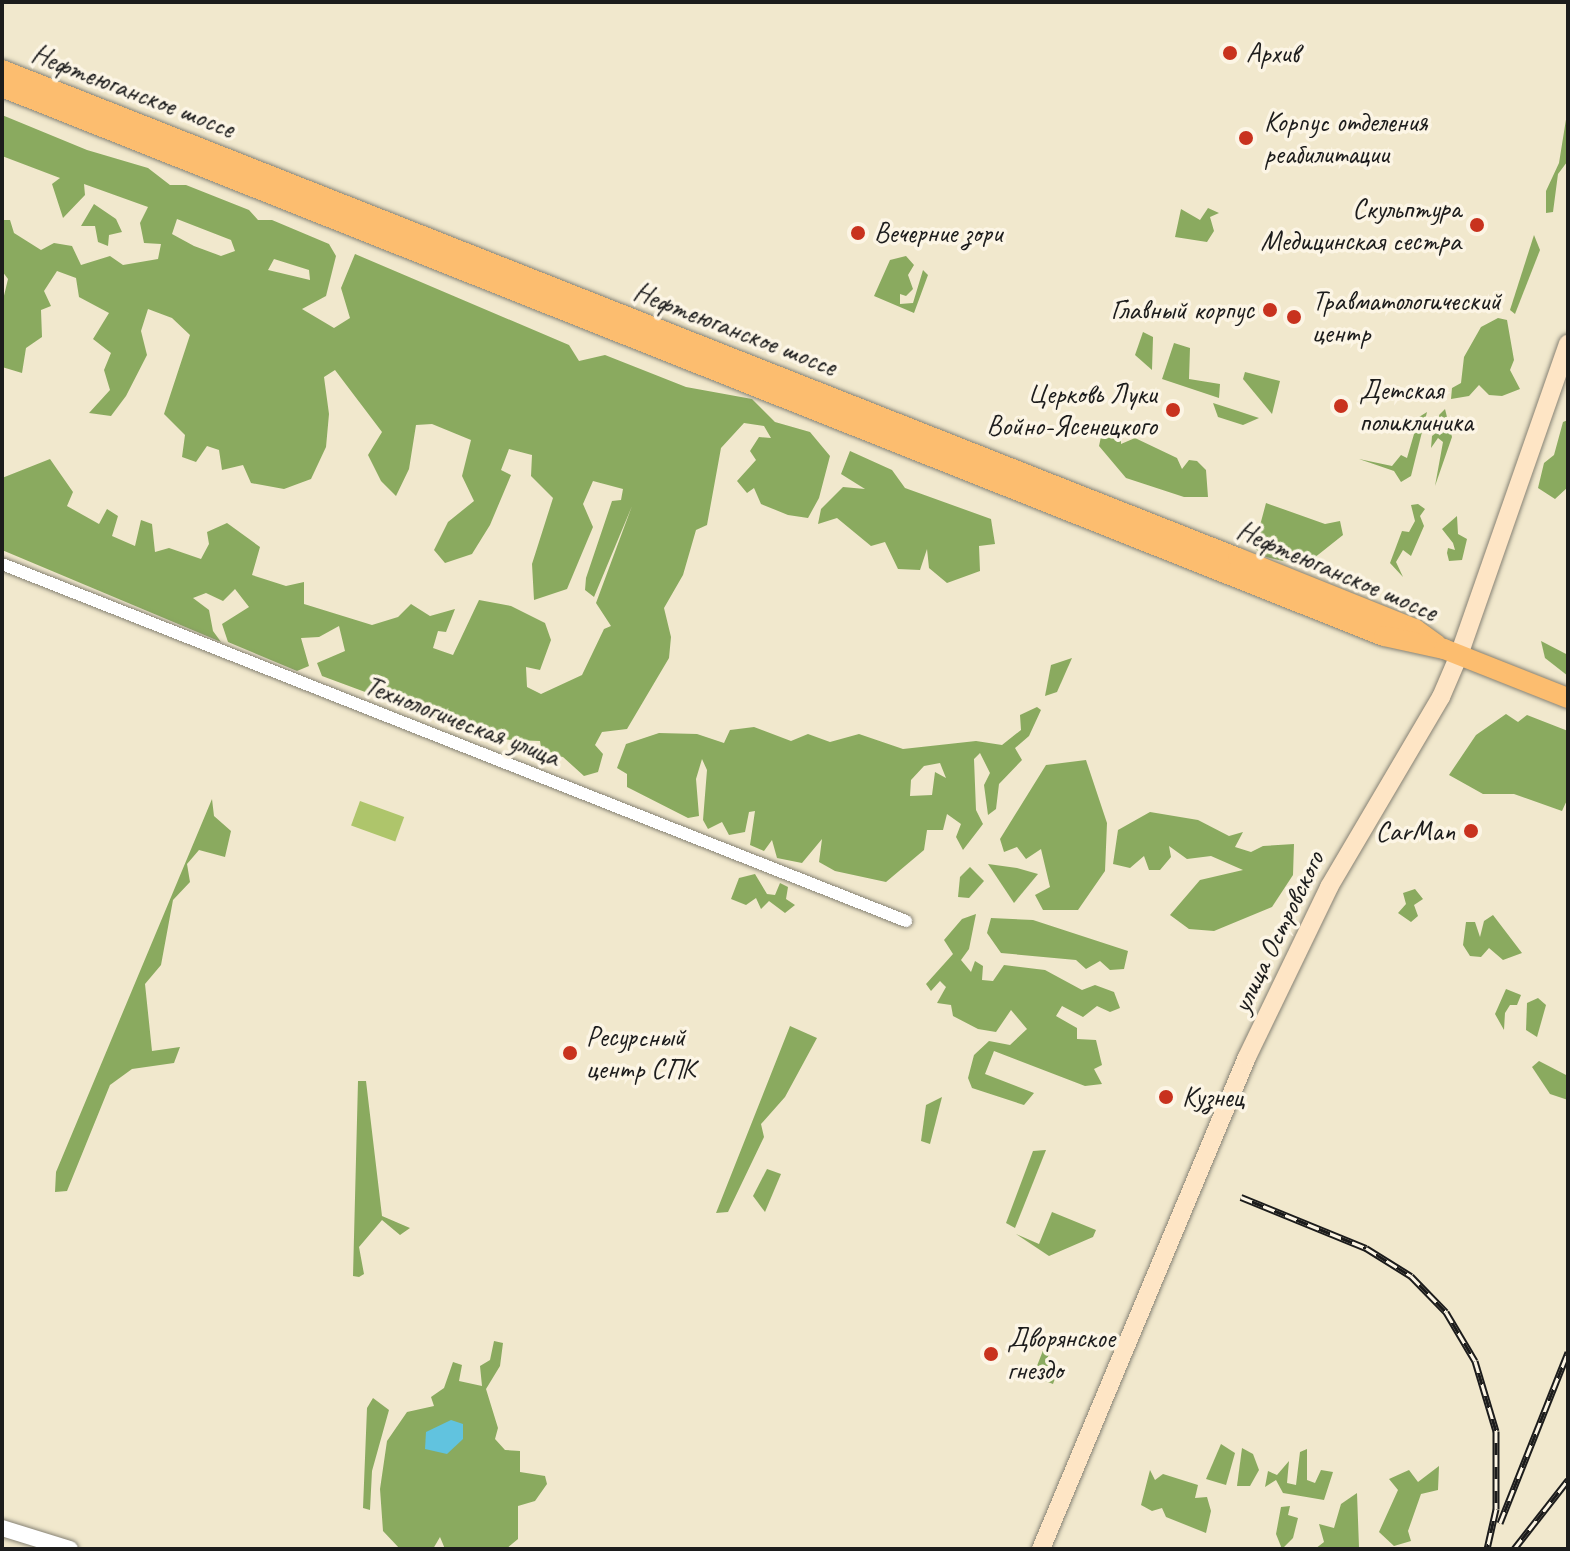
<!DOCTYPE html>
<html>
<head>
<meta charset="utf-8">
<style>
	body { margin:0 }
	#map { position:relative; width:1570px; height:1551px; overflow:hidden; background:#f1e8cd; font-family:Caveat,sans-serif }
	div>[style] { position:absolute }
	.green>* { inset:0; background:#aec56b; transform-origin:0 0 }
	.forest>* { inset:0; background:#8aaa5f }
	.water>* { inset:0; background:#61c3df }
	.roads { filter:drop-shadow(0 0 2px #868274) drop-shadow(0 0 2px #868274) }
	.minor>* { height:12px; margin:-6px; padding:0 6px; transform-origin:6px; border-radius:6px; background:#fff }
	.tertiary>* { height:16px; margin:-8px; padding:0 8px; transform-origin:8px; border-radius:8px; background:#fff }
	.secondary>* { height:18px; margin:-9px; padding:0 9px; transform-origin:9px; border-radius:9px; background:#fee5c5 }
	.primary>* { height:20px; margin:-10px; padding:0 10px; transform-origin:10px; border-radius:10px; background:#fcbd6f }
	.rail>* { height:7px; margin-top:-3.5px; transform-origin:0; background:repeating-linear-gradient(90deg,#fcf5e5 0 12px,#1c1c1c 0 24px); box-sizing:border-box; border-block:2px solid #1c1c1c }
	.dots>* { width:22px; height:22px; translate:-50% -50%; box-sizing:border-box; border:4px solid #fcf5e5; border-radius:50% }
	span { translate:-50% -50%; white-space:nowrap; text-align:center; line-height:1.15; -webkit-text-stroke:7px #fcf5e5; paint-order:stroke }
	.poi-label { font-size:28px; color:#1c1c1c }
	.left { translate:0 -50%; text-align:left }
	.right { translate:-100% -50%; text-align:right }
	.street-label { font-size:28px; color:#1c1c1c }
	.frame { position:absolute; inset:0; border:4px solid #1c1c1c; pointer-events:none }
</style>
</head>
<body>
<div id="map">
	<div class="green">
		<div style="left:360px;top:801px;width:47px;height:26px;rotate:20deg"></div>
	</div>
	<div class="forest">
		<div style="clip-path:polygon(1568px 107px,1567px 162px,1558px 174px,1553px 212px,1546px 213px,1546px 191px,1559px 163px)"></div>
		<div style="clip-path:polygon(evenodd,2px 115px,87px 150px,148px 168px,170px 185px,186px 185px,249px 210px,258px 220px,272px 220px,329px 244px,336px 256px,326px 296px,302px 309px,334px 328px,350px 318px,341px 288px,355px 254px,569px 345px,579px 361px,605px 355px,686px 387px,752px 399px,775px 422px,810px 432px,830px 456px,819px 498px,808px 518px,788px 515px,761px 504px,754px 488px,747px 493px,737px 481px,756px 460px,750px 451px,759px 437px,771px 438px,764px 426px,744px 423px,721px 448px,707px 525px,696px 530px,683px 575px,664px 608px,671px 637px,669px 658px,627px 729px,602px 732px,595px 745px,603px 754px,598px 772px,584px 776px,563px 757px,542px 753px,540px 741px,492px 739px,322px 676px,317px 663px,345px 651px,339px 626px,319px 637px,301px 638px,309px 666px,297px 671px,228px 642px,222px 624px,249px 607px,235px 589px,223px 601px,206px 593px,193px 598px,209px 610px,213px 631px,221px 642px,2px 550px,2px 478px,50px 459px,73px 492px,67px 506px,99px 524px,107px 509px,118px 516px,112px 536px,135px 546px,141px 520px,152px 524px,155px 552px,169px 548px,201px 559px,209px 544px,207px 532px,227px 523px,260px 547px,252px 575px,286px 586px,304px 582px,304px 604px,372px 625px,398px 617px,411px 604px,430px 616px,455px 609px,446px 632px,438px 631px,433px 648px,453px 655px,479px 600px,511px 606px,545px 623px,551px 640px,540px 670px,526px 667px,527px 687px,541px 694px,582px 675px,604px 629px,611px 626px,596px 603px,632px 506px,594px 597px,585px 590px,586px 578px,612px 501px,621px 500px,623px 489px,593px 481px,583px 504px,593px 527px,567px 589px,534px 600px,532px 564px,553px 498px,531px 476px,532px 455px,509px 449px,501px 470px,511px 475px,490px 525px,472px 554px,445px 563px,434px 550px,448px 522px,474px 501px,462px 476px,471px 440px,432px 424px,416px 425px,409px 469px,396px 496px,381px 481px,368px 455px,382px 432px,335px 370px,324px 377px,329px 414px,326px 447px,311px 479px,284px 489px,251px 483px,243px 465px,222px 470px,219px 450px,207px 446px,196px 462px,182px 457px,185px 435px,164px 414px,190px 335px,172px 318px,148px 309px,141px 331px,147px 355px,126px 396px,111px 416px,89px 413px,110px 390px,104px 370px,111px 353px,93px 339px,109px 313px,79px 297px,76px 278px,57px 271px,44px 291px,51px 306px,41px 310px,42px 337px,26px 348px,22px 373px,2px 367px,2px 304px,8px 279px,2px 271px,2px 220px,10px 220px,14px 233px,41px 250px,54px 243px,72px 246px,81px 265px,110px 256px,123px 265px,158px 259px,161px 244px,144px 243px,140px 223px,148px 207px,84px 184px,85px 195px,63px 218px,52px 184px,60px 178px,2px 156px,2px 115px,177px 219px,231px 240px,235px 251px,221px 256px,194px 246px,172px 234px,177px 219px,2px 115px,274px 259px,309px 270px,310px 280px,268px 270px,274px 259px)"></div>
		<div style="clip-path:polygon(94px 204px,116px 219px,122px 232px,109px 235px,108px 246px,98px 242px,95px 226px,81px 226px)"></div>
		<div style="clip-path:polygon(1208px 208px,1219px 213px,1210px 217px,1214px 231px,1207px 242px,1175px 237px,1181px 209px,1200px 220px)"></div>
		<div style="clip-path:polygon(1534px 235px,1540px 250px,1515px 314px,1510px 310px)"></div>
		<div style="clip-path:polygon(906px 256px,914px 265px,908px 275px,913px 289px,906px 296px,900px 294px,900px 304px,913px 303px,923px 270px,928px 275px,914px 313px,874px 296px,890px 260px)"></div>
		<div style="clip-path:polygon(1498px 318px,1507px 320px,1514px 360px,1510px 370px,1520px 389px,1502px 396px,1489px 395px,1479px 385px,1469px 396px,1451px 399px,1452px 388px,1461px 383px,1464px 357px,1481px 327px)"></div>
		<div style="clip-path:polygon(1143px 332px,1153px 337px,1152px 370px,1135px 355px)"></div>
		<div style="clip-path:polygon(1174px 343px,1190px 348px,1189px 379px,1220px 384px,1219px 398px,1162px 379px)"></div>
		<div style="clip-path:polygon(1245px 372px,1280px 381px,1272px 414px,1243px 379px)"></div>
		<div style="clip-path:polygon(1213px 403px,1238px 411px,1259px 418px,1243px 425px,1218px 417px)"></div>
		<div style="clip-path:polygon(1445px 409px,1452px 437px,1435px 486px,1443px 442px,1438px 438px,1431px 448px,1432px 436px,1441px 429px,1439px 415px)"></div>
		<div style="clip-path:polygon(1427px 412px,1411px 476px,1401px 482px,1394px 471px,1359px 459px,1392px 466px,1401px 455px,1407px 458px,1419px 417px)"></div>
		<div style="clip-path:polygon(1568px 420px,1568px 487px,1555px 499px,1538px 488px,1544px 463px,1554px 455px,1563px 422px)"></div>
		<div style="clip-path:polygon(1110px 427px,1121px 431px,1121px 444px,1135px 438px,1177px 458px,1182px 469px,1189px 460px,1197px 461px,1206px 470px,1208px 497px,1184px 497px,1126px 478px,1099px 446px,1102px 432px)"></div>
		<div style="clip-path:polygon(850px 451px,892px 470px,905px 488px,991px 519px,995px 544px,979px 546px,980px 571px,947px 583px,929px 568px,927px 549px,920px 570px,898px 569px,885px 542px,871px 546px,837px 518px,818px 524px,821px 509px,843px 487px,865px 489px,841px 474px)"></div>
		<div style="clip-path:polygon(1266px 503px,1325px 524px,1340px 521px,1343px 535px,1304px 566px,1266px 557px,1254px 548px)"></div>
		<div style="clip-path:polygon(1418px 504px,1425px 509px,1420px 516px,1424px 526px,1411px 556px,1403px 550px,1396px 562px,1403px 577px,1390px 563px,1402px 531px,1409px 532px,1415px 521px,1411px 505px)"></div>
		<div style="clip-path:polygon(1457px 516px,1458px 534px,1467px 539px,1462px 560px,1449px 561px,1447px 553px,1448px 548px,1455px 550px,1453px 543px,1442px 529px)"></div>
		<div style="clip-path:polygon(1541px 641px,1568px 655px,1568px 676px,1545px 658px)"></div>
		<div style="clip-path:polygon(1072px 658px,1057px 692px,1045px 696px,1051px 665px)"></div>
		<div style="clip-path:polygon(evenodd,1037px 707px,1041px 710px,1029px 736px,1015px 748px,1022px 760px,999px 784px,996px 809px,988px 815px,984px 785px,990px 773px,980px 753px,974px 759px,976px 810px,983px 824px,963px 850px,956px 837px,961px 824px,947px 814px,943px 830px,927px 830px,924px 850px,886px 882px,835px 871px,819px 862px,822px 839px,802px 863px,777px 858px,772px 840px,764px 851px,750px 845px,755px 811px,749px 812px,745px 832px,729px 835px,722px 822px,708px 829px,703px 820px,707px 770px,702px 759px,696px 779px,699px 816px,688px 818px,627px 787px,627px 774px,617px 768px,626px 744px,659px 733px,697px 734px,724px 743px,730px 730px,754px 727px,791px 741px,808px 734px,830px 742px,859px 734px,903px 749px,976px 741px,1002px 745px,1021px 730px,1020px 715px,1037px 707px,940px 763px,946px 778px,935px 772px,932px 795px,910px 796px,911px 780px,924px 766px,940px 763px)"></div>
		<div style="clip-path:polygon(1506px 714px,1518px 722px,1527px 715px,1568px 731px,1568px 798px,1562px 811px,1514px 794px,1483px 794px,1449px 775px,1476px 735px)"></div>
		<div style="clip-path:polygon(1086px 760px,1107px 823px,1105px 871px,1078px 910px,1043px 910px,1035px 895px,1050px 887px,1041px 849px,1026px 859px,1017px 847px,1004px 852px,1000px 839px,1046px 765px)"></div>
		<div style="clip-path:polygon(212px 799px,214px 816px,231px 831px,225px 857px,199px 850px,187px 864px,190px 882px,173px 900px,161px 965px,145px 984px,152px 1051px,180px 1047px,174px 1063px,132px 1069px,110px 1085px,67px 1191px,55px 1192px,56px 1172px)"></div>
		<div style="clip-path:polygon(1150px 812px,1198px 820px,1229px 836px,1243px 832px,1235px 847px,1251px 852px,1263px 846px,1294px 844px,1293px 875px,1272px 907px,1214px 931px,1189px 929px,1170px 915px,1200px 880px,1243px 870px,1211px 856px,1187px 859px,1169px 846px,1171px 857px,1160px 870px,1149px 870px,1144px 856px,1130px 868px,1113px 864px,1118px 830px)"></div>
		<div style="clip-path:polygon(988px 864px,1017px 868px,1038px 874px,1014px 903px)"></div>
		<div style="clip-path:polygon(970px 867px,984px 881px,969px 898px,958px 897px,960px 877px)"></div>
		<div style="clip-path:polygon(755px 874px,767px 894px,775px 895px,780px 883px,788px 887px,786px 899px,795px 905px,785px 913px,769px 901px,761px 909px,756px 898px,746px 905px,731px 899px,739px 878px)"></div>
		<div style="clip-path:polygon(1415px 889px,1423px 899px,1414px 905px,1418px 916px,1411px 922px,1398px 913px,1406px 904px,1403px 893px)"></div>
		<div style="clip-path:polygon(976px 914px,969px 949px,961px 960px,971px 972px,975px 961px,983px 966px,982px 980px,993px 981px,1004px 965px,1045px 970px,1082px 990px,1095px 985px,1114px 992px,1120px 1008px,1110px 1012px,1097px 1006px,1083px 1017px,1062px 1006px,1056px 1016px,1077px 1028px,1077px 1039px,1096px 1040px,1102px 1065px,1094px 1069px,1102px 1084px,1085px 1086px,994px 1051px,985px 1074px,1034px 1093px,1024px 1105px,972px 1088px,968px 1078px,974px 1055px,989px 1041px,1010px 1045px,1027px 1029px,1011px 1010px,996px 1032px,978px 1029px,953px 1016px,951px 1005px,937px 1003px,946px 987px,940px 981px,931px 991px,926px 984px,953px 954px,944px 940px,962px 919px)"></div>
		<div style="clip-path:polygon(1493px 915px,1522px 953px,1503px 960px,1489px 948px,1481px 957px,1470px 956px,1463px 945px,1466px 922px,1475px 922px,1480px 937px,1484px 921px)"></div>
		<div style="clip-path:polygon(991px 918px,1033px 920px,1128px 951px,1124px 969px,1110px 970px,1100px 961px,1086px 969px,1076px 960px,1001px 953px,987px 933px)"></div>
		<div style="clip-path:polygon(1506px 989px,1521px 995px,1517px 1005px,1510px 1005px,1505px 1013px,1504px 1030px,1495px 1014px)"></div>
		<div style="clip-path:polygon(1538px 998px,1546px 1005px,1537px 1037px,1526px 1030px,1527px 1003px)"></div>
		<div style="clip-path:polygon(790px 1026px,817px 1038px,785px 1097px,761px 1124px,764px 1137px,728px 1212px,716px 1213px)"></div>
		<div style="clip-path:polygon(1539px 1061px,1568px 1076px,1568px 1100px,1550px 1094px,1532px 1067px)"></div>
		<div style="clip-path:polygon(358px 1081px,366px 1081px,382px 1216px,410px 1228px,400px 1235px,382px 1220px,359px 1247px,364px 1274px,359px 1277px,353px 1276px)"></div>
		<div style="clip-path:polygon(942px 1097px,930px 1144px,921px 1141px,926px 1105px)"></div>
		<div style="clip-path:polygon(1046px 1150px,1015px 1228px,1006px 1223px,1033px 1151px)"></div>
		<div style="clip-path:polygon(767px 1169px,781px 1174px,765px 1212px,753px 1196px)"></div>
		<div style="clip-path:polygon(1052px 1212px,1096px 1230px,1093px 1237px,1049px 1256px,1016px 1234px,1039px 1244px)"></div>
		<div style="clip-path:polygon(494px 1341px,503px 1343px,500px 1366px,486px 1389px,498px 1428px,495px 1439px,505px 1450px,520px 1451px,520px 1472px,545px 1476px,547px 1484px,535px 1501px,518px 1506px,518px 1539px,506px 1549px,445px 1549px,440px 1537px,433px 1549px,400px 1549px,383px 1531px,380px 1489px,387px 1441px,407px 1412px,434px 1406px,431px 1397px,444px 1388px,453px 1362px,462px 1365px,459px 1381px,482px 1386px,480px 1366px,490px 1360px)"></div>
		<div style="clip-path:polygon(1052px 1347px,1047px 1359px,1057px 1373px,1053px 1384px,1033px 1376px,1044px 1348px)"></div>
		<div style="clip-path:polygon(373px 1398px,389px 1410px,372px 1471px,370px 1510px,363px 1508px,367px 1408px)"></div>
		<div style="clip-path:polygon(1221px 1444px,1235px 1453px,1226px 1485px,1206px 1479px)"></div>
		<div style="clip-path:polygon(1242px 1448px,1253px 1454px,1259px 1470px,1250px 1486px,1237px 1486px)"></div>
		<div style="clip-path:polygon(1307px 1449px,1307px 1480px,1315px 1483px,1321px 1470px,1333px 1472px,1324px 1500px,1283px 1493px,1276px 1480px,1265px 1487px,1268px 1471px,1277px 1475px,1289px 1461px,1287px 1483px,1296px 1485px,1300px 1452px)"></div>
		<div style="clip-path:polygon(1439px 1466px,1438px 1490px,1421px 1494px,1408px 1531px,1411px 1541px,1394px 1546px,1379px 1532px,1398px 1490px,1389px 1479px,1409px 1470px,1418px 1482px)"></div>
		<div style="clip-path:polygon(1150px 1470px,1155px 1480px,1163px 1474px,1198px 1485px,1195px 1498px,1207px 1497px,1211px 1511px,1206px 1533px,1166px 1517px,1162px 1508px,1152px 1511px,1141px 1505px)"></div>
		<div style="clip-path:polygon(1357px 1493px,1359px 1547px,1315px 1549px,1324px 1542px,1319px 1524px,1334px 1528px,1341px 1504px)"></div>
		<div style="clip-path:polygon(1290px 1506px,1288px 1515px,1298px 1518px,1293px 1538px,1282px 1549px,1276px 1534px,1281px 1507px)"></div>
	</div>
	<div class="water">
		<div style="clip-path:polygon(451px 1420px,463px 1424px,463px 1439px,447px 1454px,425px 1449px,426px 1432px)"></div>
	</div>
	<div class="roads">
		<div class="minor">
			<div style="left:2px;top:564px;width:972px;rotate:21.55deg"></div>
		</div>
		<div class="tertiary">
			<div style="left:2px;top:1528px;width:71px;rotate:17.2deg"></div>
		</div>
		<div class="secondary">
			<div style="left:1041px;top:1549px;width:533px;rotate:-67.28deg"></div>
			<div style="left:1247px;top:1057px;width:189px;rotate:-64.2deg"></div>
			<div style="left:1329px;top:887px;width:221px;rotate:-59.5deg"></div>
			<div style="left:1441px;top:697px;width:46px;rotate:-66.8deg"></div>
			<div style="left:1459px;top:655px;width:330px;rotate:-70.7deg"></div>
		</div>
		<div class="primary">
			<div style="left:2px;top:70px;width:1329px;rotate:21.55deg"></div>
			<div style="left:1238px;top:558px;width:191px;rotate:21.9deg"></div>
			<div style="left:1415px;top:629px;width:27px;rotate:36deg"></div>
			<div style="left:2px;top:87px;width:1487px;rotate:21.67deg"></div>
			<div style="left:1384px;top:636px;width:61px;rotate:12.2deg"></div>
			<div style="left:1444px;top:649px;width:133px;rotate:21.6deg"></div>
		</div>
	</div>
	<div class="rail">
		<div style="left:1241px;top:1197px;width:135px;rotate:22.2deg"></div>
		<div style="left:1366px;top:1248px;width:53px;rotate:31.9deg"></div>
		<div style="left:1411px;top:1276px;width:50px;rotate:45.8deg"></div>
		<div style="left:1446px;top:1312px;width:57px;rotate:59.4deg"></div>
		<div style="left:1475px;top:1361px;width:73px;rotate:73.3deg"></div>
		<div style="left:1496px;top:1431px;width:78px;rotate:90deg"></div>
		<div style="left:1496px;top:1509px;width:41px;rotate:102.7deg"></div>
		<div style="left:1500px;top:1523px;width:184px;rotate:-68.3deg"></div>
		<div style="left:1514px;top:1549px;width:88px;rotate:-52deg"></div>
	</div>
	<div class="dots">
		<div style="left:1230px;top:53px;background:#c8321e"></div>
		<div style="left:1246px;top:138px;background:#c8321e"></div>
		<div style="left:1477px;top:225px;background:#c8321e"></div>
		<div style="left:858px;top:233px;background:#c8321e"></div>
		<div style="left:1270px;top:310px;background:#c8321e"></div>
		<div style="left:1294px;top:317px;background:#c8321e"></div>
		<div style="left:1341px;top:406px;background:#c8321e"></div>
		<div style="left:1173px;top:410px;background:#c8321e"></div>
		<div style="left:1471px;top:831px;background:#c8321e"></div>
		<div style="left:570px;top:1053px;background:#c8321e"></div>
		<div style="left:1166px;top:1097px;background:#c8321e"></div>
		<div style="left:991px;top:1354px;background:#c8321e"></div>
	</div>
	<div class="poi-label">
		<span class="left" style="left:1246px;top:53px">Архив</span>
		<span class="left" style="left:1264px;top:138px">Корпус отделения<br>реабилитации</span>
		<span class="right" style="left:1461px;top:225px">Скульптура<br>Медицинская сестра</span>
		<span class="left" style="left:874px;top:233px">Вечерние зори</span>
		<span class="left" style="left:1312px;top:317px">Травматологический<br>центр</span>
		<span class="right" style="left:1254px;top:310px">Главный корпус</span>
		<span class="left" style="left:1359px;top:406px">Детская<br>поликлиника</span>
		<span class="right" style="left:1157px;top:410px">Церковь Луки<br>Войно-Ясенецкого</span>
		<span class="right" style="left:1455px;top:831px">CarMan</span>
		<span class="left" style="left:586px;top:1053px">Ресурсный<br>центр СПК</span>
		<span class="left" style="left:1182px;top:1097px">Кузнец</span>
		<span class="left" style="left:1007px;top:1354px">Дворянское<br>гнездо</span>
	</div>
	<div class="street-label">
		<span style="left:133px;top:91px;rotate:21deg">Нефтеюганское шоссе</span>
		<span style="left:735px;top:329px;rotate:21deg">Нефтеюганское шоссе</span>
		<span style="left:1337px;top:571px;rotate:23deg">Нефтеюганское шоссе</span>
		<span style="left:462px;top:721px;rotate:21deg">Технологическая улица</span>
		<span style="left:1278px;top:932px;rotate:-64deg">улица Островского</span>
	</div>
	<div class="frame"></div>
</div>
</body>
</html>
